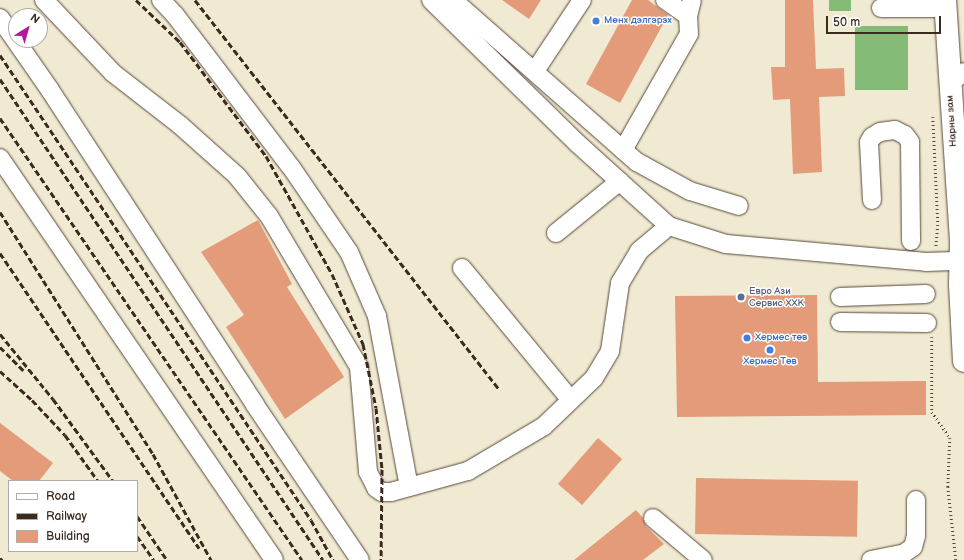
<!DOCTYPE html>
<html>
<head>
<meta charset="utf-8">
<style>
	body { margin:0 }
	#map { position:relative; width:964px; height:560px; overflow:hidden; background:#f1ead2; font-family:"Balsamiq Sans",sans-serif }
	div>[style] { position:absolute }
	.forest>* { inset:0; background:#84bb77; transform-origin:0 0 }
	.building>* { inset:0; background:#e49b79; transform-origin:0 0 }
	.path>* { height:2.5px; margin-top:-1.25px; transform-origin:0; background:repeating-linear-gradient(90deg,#564739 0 1px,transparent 0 4px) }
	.roads { filter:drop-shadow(0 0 1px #564739) drop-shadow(0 0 1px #564739) }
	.minor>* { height:18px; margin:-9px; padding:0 9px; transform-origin:9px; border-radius:9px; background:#fff }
	.major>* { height:22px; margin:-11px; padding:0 11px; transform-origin:11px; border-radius:11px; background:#fff }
	.rail>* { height:3px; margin-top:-1.5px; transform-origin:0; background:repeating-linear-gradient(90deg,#3b2a1e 0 6px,transparent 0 9px) }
	.dots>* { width:11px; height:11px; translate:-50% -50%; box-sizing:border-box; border:2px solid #fff; border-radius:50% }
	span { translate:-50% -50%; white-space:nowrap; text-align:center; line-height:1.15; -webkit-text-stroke:3px #fff; paint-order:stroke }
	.shop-label { font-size:10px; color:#366cbe }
	.left { translate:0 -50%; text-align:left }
	.street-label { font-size:10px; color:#3b2a1e }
	.service-label { font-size:10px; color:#4e5e75 }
	.legend { position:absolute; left:8px; top:480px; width:130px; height:72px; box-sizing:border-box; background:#fff; border:1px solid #b1aaa5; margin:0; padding:5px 7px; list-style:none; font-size:12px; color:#3b2a1e }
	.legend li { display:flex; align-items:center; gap:8px; height:20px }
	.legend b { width:20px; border:1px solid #b1aaa5 }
	.north { position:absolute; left:8px; top:8px; width:40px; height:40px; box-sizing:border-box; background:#fff; border:1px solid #b1aaa5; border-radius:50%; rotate:37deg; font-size:11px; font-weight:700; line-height:16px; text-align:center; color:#3b2a1e }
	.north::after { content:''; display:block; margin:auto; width:14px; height:18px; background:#b5179e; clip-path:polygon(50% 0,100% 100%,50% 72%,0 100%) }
	.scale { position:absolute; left:826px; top:16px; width:115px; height:18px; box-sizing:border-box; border:2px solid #3b2a1e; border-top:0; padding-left:5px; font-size:12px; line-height:14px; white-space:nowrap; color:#3b2a1e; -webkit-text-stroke:3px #fff; paint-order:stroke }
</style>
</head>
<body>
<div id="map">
	<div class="forest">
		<div style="left:829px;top:0;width:22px;height:11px"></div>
		<div style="left:908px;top:26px;width:64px;height:53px;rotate:90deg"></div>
	</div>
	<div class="building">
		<div style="clip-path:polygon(502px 0,541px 0,529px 19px)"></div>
		<div style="clip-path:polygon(632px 0,648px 0,668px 15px,620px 103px,586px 84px)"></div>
		<div style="clip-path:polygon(785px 0,813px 0,816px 69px,844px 68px,845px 96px,819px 97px,822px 172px,793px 174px,790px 99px,773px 100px,771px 67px,785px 67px)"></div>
		<div style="clip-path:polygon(258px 220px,292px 284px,287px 287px,344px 377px,285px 419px,226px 327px,244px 315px,201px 252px)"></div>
		<div style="clip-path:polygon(817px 295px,818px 382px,926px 381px,926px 415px,677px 417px,675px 296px)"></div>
		<div style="clip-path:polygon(0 423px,53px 463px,39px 481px,13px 481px,0 471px)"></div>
		<div style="left:598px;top:438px;width:32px;height:61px;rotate:41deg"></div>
		<div style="left:696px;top:478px;width:162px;height:56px;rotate:1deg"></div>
		<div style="clip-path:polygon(636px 510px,643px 518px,646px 526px,664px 544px,643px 560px,574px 560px)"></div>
	</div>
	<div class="path">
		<div style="left:933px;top:117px;width:108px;rotate:87.3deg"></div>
		<div style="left:938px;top:225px;width:21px;rotate:95deg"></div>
		<div style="left:932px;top:337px;width:75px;rotate:90deg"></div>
		<div style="left:932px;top:412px;width:32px;rotate:55deg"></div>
		<div style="left:950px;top:438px;width:49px;rotate:92.3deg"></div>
		<div style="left:948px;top:487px;width:73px;rotate:83.7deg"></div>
	</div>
	<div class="roads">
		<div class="minor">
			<div style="left:44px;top:0;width:100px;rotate:46.6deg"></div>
			<div style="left:113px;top:73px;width:85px;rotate:37.8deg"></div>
			<div style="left:180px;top:125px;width:76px;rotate:41.8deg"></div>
			<div style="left:237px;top:176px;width:51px;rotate:51.3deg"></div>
			<div style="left:269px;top:216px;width:176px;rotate:59.2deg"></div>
			<div style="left:359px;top:367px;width:105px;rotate:85.1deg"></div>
			<div style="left:368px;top:472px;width:18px;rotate:63deg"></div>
			<div style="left:376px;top:488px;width:7px;rotate:34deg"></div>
			<div style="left:382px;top:492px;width:9px"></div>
			<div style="left:391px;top:492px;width:80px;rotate:-15.3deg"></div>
			<div style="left:468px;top:471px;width:88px;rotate:-30.6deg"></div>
			<div style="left:544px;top:426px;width:69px;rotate:-43.8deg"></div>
			<div style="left:594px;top:378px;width:31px;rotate:-59deg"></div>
			<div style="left:610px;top:351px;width:69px;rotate:-81.6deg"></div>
			<div style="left:620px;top:283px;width:37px;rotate:-59deg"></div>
			<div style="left:639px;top:251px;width:39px;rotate:-40deg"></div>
			<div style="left:669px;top:226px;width:60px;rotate:17.5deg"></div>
			<div style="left:726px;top:244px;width:201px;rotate:5.1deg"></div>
			<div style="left:926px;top:262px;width:34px;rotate:-2deg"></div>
			<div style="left:161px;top:0;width:21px;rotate:47deg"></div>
			<div style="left:175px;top:15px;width:191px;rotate:52.7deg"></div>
			<div style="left:291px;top:167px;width:103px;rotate:55.7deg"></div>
			<div style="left:349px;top:252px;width:70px;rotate:66.4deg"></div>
			<div style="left:377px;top:316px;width:174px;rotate:79.4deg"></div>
			<div style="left:431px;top:0;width:204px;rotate:44.4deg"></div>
			<div style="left:577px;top:143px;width:124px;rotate:42.1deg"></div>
			<div style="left:453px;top:0;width:245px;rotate:41.4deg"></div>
			<div style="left:637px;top:162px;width:60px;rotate:28.7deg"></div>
			<div style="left:690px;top:191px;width:51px;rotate:17deg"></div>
			<div style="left:881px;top:8px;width:64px"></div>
			<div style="left:688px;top:16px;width:16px;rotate:-76deg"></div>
			<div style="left:0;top:18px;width:88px;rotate:55.2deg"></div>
			<div style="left:50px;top:90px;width:376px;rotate:56.9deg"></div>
			<div style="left:255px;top:405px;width:187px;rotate:55.9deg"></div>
			<div style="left:535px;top:71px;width:85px;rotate:-56.5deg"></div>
			<div style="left:949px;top:84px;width:19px;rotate:-39deg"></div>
			<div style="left:623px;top:150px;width:133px;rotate:-60.4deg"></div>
			<div style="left:689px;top:34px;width:18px;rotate:-93deg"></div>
			<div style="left:688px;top:16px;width:28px;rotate:-145deg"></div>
			<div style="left:0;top:158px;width:486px;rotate:55.7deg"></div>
			<div style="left:872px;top:200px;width:58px;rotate:-93deg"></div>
			<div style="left:869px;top:142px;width:6px;rotate:-59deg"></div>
			<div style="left:872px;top:137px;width:9px;rotate:-32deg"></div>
			<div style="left:880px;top:132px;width:15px;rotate:-8deg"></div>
			<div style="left:895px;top:130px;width:11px;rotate:27deg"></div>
			<div style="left:905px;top:135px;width:9px;rotate:54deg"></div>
			<div style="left:910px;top:142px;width:99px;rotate:89.4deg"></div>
			<div style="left:556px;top:233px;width:82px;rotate:-39.1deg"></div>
			<div style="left:462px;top:268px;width:171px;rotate:50.5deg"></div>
			<div style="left:840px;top:297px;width:86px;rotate:-2deg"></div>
			<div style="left:840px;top:322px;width:87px;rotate:0.7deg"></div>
			<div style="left:653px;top:518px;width:65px;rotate:40deg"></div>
			<div style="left:871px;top:560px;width:33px;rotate:-11deg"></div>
			<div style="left:903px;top:554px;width:12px;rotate:-35deg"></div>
			<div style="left:913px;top:547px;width:11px;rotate:-75deg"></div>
			<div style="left:916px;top:536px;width:36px;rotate:-90deg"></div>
		</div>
		<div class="major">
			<div style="left:945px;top:0;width:244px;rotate:86.2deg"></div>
			<div style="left:961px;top:243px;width:42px;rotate:91.4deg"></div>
			<div style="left:960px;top:285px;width:76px;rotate:87deg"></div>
		</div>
	</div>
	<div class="rail">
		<div style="left:136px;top:0;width:61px;rotate:43.7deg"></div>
		<div style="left:180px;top:42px;width:143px;rotate:53deg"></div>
		<div style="left:266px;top:156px;width:135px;rotate:60.8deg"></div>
		<div style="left:332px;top:274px;width:77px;rotate:66.1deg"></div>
		<div style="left:363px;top:344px;width:65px;rotate:78.5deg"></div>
		<div style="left:376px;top:408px;width:61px;rotate:84.4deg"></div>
		<div style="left:382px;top:469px;width:91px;rotate:90.6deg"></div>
		<div style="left:195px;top:0;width:495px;rotate:52deg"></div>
		<div style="left:0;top:55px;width:559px;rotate:56.22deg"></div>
		<div style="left:311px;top:520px;width:46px;rotate:61.2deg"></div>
		<div style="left:0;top:79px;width:579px;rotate:56.12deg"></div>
		<div style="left:0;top:118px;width:535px;rotate:55.66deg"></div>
		<div style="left:0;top:212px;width:286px;rotate:57.7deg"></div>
		<div style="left:153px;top:454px;width:121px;rotate:61.3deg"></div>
		<div style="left:0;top:253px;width:356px;rotate:56deg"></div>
		<div style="left:0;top:334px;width:84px;rotate:50.8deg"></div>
		<div style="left:53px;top:399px;width:102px;rotate:53.8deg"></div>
		<div style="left:0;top:347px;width:33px;rotate:45deg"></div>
		<div style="left:0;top:371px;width:43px;rotate:42.2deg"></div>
		<div style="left:32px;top:400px;width:48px;rotate:46.7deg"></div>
		<div style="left:65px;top:435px;width:57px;rotate:54.3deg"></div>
		<div style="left:137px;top:516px;width:53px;rotate:55.7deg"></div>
		<div style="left:137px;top:536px;width:29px;rotate:55deg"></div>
		<div style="left:0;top:558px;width:3px;rotate:45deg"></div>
	</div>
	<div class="dots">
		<div style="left:596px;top:21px;background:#3f7fe0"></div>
		<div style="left:741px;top:297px;background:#5c6f8a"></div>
		<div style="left:747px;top:338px;background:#3f7fe0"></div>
		<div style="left:770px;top:350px;background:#3f7fe0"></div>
	</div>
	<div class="shop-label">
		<span class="left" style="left:604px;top:21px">Мөнх дэлгэрэх</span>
		<span class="left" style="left:755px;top:338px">Хермес төв</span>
		<span style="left:770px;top:362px">Хермес Төв</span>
	</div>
	<div class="street-label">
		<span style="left:952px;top:121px;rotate:-94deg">Нарны зам</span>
	</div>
	<div class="service-label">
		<span class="left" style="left:749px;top:297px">Евро Ази<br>Сервис ХХК</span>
	</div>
	<ul class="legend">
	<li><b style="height:5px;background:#fff"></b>Road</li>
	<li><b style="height:5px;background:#3b2a1e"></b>Railway</li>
	<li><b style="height:11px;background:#e49b79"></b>Building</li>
	</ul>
	<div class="north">N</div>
	<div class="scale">50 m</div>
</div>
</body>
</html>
